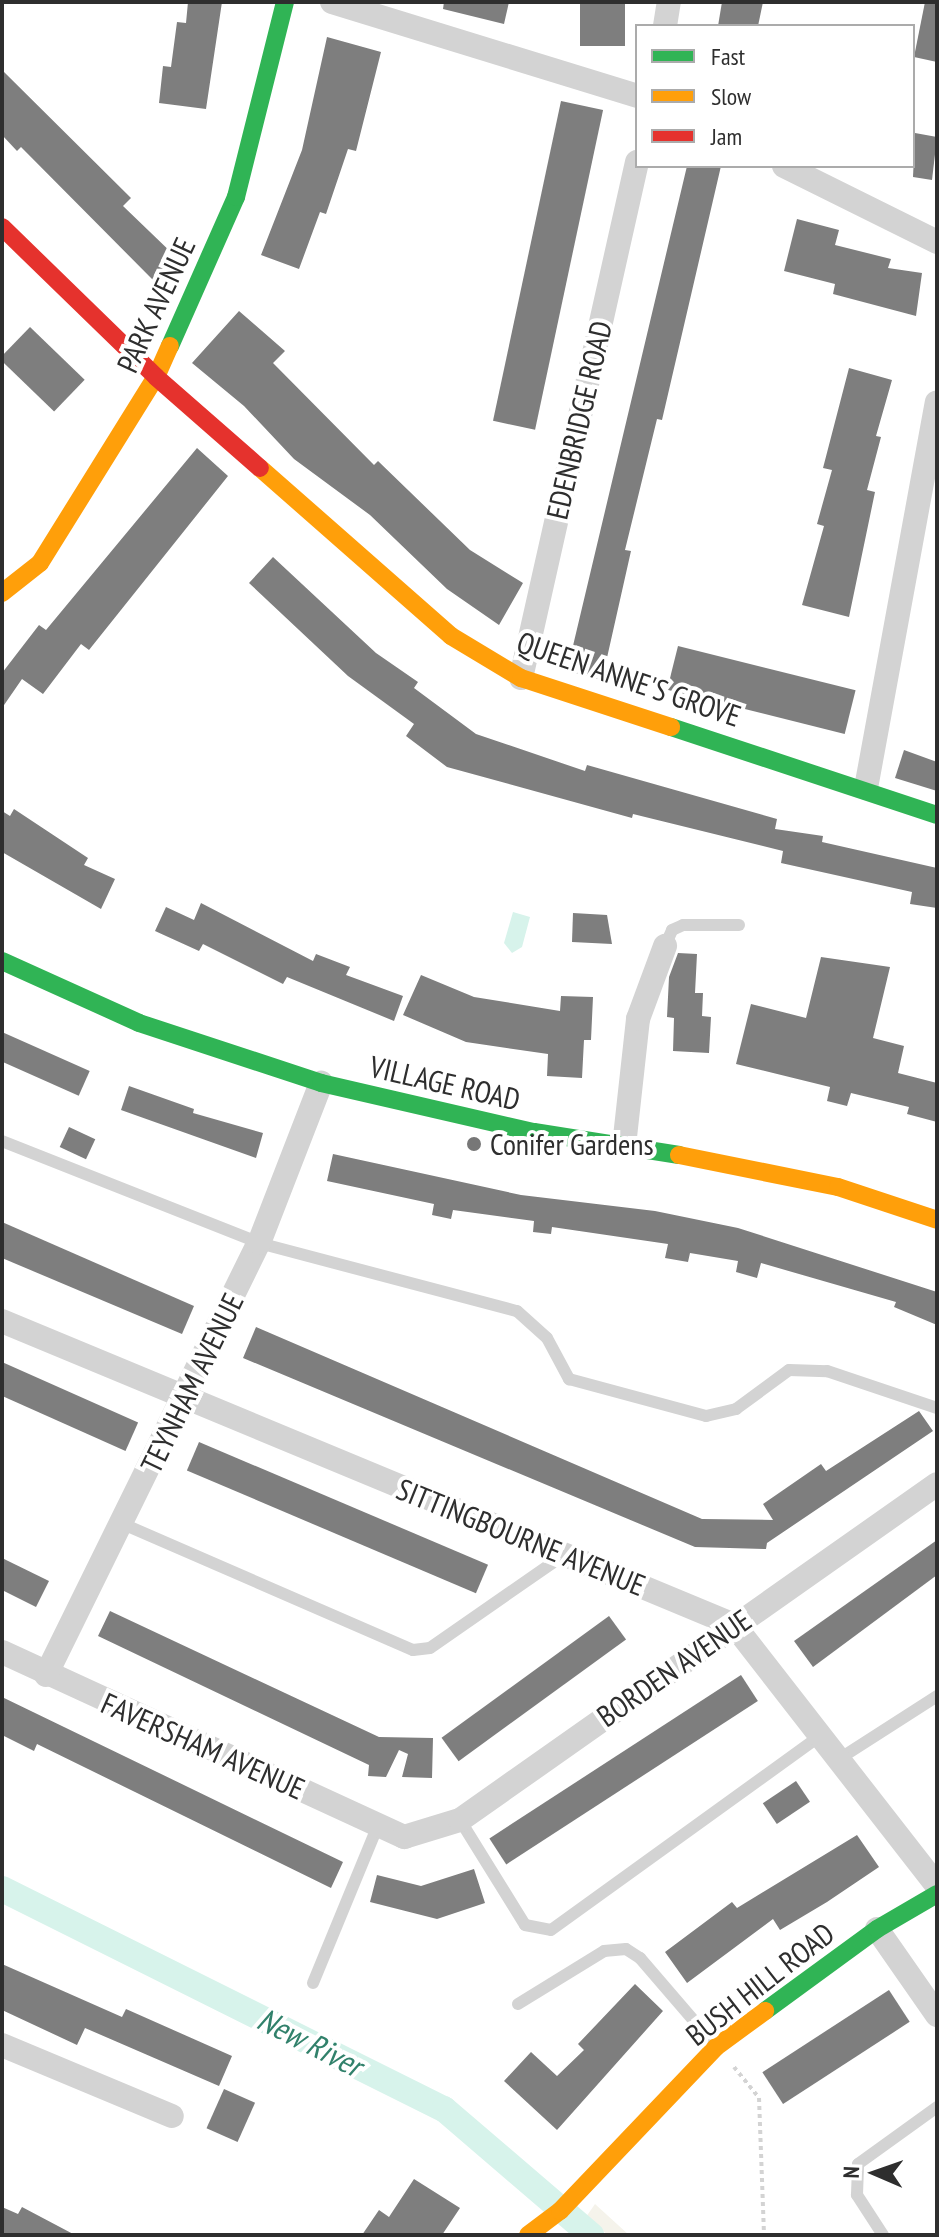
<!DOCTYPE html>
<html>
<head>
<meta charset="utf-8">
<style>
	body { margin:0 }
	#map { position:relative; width:939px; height:2237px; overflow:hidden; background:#fff; font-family:"PT Sans Narrow",sans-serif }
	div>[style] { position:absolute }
	.green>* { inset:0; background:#f5f3eb }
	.water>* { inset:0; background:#d7f3eb }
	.canal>* { height:26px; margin:-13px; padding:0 13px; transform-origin:13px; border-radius:13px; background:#d7f3eb }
	.building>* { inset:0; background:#7e7e7e; transform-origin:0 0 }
	.path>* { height:4px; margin-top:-2px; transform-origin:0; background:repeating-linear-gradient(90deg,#d3d3d3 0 4px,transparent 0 8px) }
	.lane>* { height:12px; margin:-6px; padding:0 6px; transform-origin:6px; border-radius:6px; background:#d3d3d3 }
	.street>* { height:24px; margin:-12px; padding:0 12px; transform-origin:12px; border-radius:12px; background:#d3d3d3 }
	.fast>* { height:18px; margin:-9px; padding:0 9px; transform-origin:9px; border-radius:9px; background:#30b455 }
	.slow>* { height:18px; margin:-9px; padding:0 9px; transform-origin:9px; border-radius:9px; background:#ff9f0a }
	.jam>* { height:18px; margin:-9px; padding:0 9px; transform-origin:9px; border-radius:9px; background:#e5322d }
	.dots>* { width:22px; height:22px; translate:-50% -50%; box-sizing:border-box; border:4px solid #fff; border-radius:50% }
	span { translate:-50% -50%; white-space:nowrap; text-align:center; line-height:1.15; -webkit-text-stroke:8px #fff; paint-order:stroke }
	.street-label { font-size:30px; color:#2e2e2e }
	.poi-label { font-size:30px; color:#2e2e2e }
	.left { translate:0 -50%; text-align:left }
	.water-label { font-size:32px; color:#31816b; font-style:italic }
	.frame { position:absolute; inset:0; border:4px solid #2e2e2e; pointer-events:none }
	.legend { position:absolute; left:635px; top:24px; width:280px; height:144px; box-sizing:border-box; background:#fff; border:2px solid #ababab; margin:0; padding:10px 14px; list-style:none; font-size:24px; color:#2e2e2e }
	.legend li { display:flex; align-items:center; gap:16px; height:40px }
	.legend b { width:40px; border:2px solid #ababab }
	.north { position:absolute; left:835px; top:2133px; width:80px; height:80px; -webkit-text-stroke:6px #fff; paint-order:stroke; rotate:272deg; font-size:22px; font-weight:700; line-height:32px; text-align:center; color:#2e2e2e }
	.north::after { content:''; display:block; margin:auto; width:28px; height:36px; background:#2e2e2e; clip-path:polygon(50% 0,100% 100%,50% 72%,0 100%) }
</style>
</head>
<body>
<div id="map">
	<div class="green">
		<div style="clip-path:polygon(595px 2204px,629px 2235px,608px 2235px,586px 2217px)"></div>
	</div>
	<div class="water">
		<div style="clip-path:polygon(513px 912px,530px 917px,522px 947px,512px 953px,504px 943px)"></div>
	</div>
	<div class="canal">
		<div style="left:2px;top:1889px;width:494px;rotate:26.5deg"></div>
		<div style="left:444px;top:2109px;width:194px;rotate:40.6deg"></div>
	</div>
	<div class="building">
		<div style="clip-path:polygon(188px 2px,222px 2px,206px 109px,159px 103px,163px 66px,171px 67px,177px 22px,186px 23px)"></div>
		<div style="clip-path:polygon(444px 2px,509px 2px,504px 24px,443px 9px)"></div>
		<div style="left:580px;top:2px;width:45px;height:44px"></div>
		<div style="clip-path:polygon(722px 2px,763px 2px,758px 26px,718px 26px)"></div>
		<div style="clip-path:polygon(925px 2px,937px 2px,937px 62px,914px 57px)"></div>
		<div style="clip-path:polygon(327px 37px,381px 52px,356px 151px,348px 149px,326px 214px,320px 212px,299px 269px,261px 255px,302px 150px)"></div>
		<div style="clip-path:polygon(2px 70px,131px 198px,123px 206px,176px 257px,153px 280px,21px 147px,17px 151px,2px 135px)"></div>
		<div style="left:561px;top:101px;width:43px;height:327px;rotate:12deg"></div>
		<div style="clip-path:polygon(915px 133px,937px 137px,932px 180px,913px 177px)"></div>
		<div style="clip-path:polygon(687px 166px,721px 166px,662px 420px,657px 419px,625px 550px,631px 551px,602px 680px,567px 671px)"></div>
		<div style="clip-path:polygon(797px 219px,839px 230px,835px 245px,891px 259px,888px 268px,922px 273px,916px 316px,833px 294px,835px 284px,784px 271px)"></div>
		<div style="clip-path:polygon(239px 311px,285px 351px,273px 363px,374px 465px,378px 461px,470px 550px,523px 583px,499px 625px,447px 589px,370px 515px,294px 459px,244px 406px,192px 363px)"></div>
		<div style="left:30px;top:327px;width:76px;height:44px;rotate:44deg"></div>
		<div style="clip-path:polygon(849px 368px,892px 380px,876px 436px,881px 437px,867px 490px,875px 492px,849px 617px,802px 605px,824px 526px,817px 524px,832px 470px,823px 468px)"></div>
		<div style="clip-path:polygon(197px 448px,228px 476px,89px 650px,81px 644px,43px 694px,22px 679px,2px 708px,2px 673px,39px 625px,46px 630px)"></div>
		<div style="clip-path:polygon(273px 557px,376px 653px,418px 682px,414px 688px,476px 734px,585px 771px,587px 765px,777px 819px,775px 829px,823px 836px,822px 842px,937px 868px,937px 908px,910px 904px,912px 892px,781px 863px,783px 851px,633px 814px,632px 818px,447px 767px,406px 736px,414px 724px,348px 676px,249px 583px)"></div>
		<div style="left:678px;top:646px;width:183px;height:45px;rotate:14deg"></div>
		<div style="clip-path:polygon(904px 750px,937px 762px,937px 791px,895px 778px)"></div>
		<div style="clip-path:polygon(14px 809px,88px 858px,84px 865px,115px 879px,101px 909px,2px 852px,2px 811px,10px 816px)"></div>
		<div style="clip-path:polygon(201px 903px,313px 961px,316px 954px,350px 967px,346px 975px,403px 996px,394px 1021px,287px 977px,283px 984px,203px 944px,199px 951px,155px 931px,166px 907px,194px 920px)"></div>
		<div style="clip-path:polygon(573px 913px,607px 915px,612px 944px,572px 942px)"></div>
		<div style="clip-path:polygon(678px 953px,697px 954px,695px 993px,703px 993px,702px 1016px,711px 1017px,709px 1053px,673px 1051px,674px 1018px,667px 1017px,669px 977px)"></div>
		<div style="clip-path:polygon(821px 957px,890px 967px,873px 1038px,904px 1046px,898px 1073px,937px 1083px,937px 1122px,907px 1114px,909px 1107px,851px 1093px,847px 1106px,827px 1101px,830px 1087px,736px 1064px,751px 1004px,806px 1018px)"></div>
		<div style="clip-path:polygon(421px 975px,474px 997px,560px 1011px,561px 996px,593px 997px,591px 1040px,584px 1040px,582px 1078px,547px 1076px,548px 1054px,466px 1042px,403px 1015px)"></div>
		<div style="left:2px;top:1032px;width:96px;height:27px;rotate:24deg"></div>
		<div style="clip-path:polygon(129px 1086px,194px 1109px,193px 1113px,263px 1133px,256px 1158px,121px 1110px)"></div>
		<div style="left:69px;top:1127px;width:29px;height:22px;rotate:25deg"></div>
		<div style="clip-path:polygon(333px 1154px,521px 1195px,655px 1211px,738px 1228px,937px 1292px,937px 1325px,894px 1307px,896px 1302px,761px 1263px,757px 1278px,736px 1272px,738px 1261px,690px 1253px,688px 1262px,665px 1258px,668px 1244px,552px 1227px,551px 1234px,533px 1232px,534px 1221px,453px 1210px,451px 1219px,432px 1215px,434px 1204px,327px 1181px)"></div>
		<div style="clip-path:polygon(2px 1222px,194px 1306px,182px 1334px,2px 1258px)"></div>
		<div style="clip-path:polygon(256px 1327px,702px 1519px,773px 1520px,763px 1504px,821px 1464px,826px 1471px,919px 1411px,933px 1431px,767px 1543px,766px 1549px,695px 1547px,243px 1358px)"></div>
		<div style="left:2px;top:1362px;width:149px;height:31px;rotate:24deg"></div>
		<div style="left:199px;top:1442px;width:314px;height:31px;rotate:23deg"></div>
		<div style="clip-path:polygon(937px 1540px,937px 1575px,813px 1667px,794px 1641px)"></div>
		<div style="clip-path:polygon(2px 1558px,49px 1581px,36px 1607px,2px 1590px)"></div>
		<div style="clip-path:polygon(110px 1611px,379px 1737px,433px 1738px,432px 1778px,402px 1777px,408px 1754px,399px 1750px,386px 1777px,368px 1776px,369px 1765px,98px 1636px)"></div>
		<div style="left:609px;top:1616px;width:29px;height:207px;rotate:54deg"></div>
		<div style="left:741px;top:1675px;width:31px;height:300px;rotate:57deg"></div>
		<div style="clip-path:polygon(2px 1697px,343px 1862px,331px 1888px,37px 1744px,34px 1751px,2px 1735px)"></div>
		<div style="left:796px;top:1781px;width:25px;height:40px;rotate:56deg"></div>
		<div style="clip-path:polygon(857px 1835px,879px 1867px,827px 1902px,780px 1930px,773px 1919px,687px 1983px,665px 1952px,732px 1902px,737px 1908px)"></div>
		<div style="clip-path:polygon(474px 1869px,485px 1903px,437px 1919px,370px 1902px,377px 1875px,421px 1886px)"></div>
		<div style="clip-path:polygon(2px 1964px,122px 2017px,126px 2009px,232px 2056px,219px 2086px,85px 2028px,77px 2045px,2px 2010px)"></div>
		<div style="clip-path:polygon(635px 1984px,663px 2011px,557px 2130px,504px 2081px,531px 2052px,557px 2076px,584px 2050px,578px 2044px)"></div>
		<div style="left:889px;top:1990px;width:38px;height:151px;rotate:57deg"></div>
		<div style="left:224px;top:2089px;width:34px;height:43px;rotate:24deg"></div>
		<div style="clip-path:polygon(414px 2179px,460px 2208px,442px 2235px,362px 2235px,379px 2210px,389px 2217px)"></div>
		<div style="clip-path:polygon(2px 2207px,18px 2214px,22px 2207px,75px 2235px,2px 2235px)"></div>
	</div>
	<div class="path">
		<div style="left:734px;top:2067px;width:40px;rotate:51deg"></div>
		<div style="left:759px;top:2098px;width:137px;rotate:87.9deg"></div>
	</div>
	<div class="lane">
		<div style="left:665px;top:946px;width:17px;rotate:-66deg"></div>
		<div style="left:672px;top:930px;width:12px;rotate:-24deg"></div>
		<div style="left:683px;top:925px;width:56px"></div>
		<div style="left:2px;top:1141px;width:277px;rotate:21.6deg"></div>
		<div style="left:259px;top:1243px;width:267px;rotate:14.8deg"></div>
		<div style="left:517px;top:1311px;width:40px;rotate:42deg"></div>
		<div style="left:547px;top:1338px;width:47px;rotate:61.8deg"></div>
		<div style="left:569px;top:1379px;width:142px;rotate:15.1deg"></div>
		<div style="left:706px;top:1416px;width:31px;rotate:-13deg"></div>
		<div style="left:736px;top:1409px;width:66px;rotate:-36.3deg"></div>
		<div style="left:789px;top:1370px;width:38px;rotate:2deg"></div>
		<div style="left:827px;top:1371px;width:116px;rotate:18.6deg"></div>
		<div style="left:123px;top:1524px;width:316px;rotate:23.5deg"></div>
		<div style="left:413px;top:1650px;width:17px;rotate:-7deg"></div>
		<div style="left:430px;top:1648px;width:163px;rotate:-34.8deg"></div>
		<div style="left:839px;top:1759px;width:117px;rotate:-32.7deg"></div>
		<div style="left:460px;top:1820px;width:123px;rotate:58.2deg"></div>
		<div style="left:525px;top:1925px;width:26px;rotate:11deg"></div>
		<div style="left:551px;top:1930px;width:333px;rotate:-35.8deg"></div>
		<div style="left:313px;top:1983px;width:171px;rotate:-67.6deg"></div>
		<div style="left:518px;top:2004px;width:101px;rotate:-31.6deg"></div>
		<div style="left:604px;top:1951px;width:22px;rotate:-5deg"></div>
		<div style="left:626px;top:1949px;width:17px;rotate:33deg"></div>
		<div style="left:640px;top:1958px;width:113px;rotate:49.3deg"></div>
		<div style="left:883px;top:2235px;width:48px;rotate:-123deg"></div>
		<div style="left:857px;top:2195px;width:31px;rotate:-88deg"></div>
		<div style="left:858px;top:2164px;width:97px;rotate:-35.8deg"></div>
	</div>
	<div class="street">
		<div style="left:332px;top:2px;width:319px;rotate:17.1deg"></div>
		<div style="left:665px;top:26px;width:24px;rotate:-81deg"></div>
		<div style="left:784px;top:166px;width:171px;rotate:26.4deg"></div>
		<div style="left:521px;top:678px;width:529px;rotate:-77.33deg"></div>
		<div style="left:866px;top:788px;width:392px;rotate:-79.6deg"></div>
		<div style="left:624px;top:1146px;width:128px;rotate:-83.7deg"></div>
		<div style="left:638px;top:1019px;width:78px;rotate:-69.7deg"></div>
		<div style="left:2px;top:1321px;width:793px;rotate:22.55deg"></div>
		<div style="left:734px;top:1625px;width:331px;rotate:52.1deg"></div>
		<div style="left:2px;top:1652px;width:443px;rotate:24.7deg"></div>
		<div style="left:404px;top:1837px;width:59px;rotate:-16.9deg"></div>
		<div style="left:460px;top:1820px;width:583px;rotate:-35.16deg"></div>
		<div style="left:46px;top:1675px;width:482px;rotate:-63.8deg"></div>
		<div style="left:259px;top:1243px;width:172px;rotate:-68.8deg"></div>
		<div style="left:877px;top:1929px;width:105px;rotate:55.1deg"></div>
		<div style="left:2px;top:2045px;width:184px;rotate:22.7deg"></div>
	</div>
	<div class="fast">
		<div style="left:170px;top:346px;width:163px;rotate:-66.1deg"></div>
		<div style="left:236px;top:197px;width:201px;rotate:-75.9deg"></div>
		<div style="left:671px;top:727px;width:280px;rotate:18.3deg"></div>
		<div style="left:2px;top:961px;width:150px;rotate:24.3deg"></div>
		<div style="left:139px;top:1023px;width:192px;rotate:18.2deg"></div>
		<div style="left:321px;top:1083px;width:219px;rotate:13deg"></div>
		<div style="left:534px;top:1132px;width:147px;rotate:9deg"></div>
		<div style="left:765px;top:2011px;width:139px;rotate:-36.2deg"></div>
		<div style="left:877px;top:1929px;width:69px;rotate:-30.3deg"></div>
	</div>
	<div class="slow">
		<div style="left:260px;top:468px;width:254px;rotate:41.3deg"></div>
		<div style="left:451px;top:636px;width:82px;rotate:31deg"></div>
		<div style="left:521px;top:678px;width:158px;rotate:18.1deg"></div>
		<div style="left:2px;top:593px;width:48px;rotate:-38.3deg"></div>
		<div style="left:40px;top:563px;width:219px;rotate:-58.1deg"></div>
		<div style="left:156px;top:377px;width:34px;rotate:-66deg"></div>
		<div style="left:679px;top:1155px;width:162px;rotate:11.4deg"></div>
		<div style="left:838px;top:1187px;width:104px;rotate:18.4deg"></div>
		<div style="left:528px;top:2235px;width:40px;rotate:-37deg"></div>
		<div style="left:560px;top:2211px;width:226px;rotate:-46.4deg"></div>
		<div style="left:716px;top:2047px;width:61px;rotate:-36.3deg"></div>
	</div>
	<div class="jam">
		<div style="left:2px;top:227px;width:215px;rotate:44.2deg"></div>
		<div style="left:156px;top:377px;width:138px;rotate:41.2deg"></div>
	</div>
	<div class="dots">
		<div style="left:474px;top:1144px;background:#777"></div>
	</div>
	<div class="street-label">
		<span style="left:156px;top:305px;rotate:-65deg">PARK AVENUE</span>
		<span style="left:579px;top:420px;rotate:-77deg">EDENBRIDGE ROAD</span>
		<span style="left:629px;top:679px;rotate:19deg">QUEEN ANNE'S GROVE</span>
		<span style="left:445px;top:1083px;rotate:13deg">VILLAGE ROAD</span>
		<span style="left:192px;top:1383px;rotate:-64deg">TEYNHAM AVENUE</span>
		<span style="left:521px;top:1537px;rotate:22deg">SITTINGBOURNE AVENUE</span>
		<span style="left:674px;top:1668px;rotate:-35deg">BORDEN AVENUE</span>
		<span style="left:203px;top:1746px;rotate:24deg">FAVERSHAM AVENUE</span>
		<span style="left:760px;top:1984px;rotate:-38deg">BUSH HILL ROAD</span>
	</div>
	<div class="poi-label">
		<span class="left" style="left:490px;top:1144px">Conifer Gardens</span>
	</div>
	<div class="water-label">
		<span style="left:310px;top:2042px;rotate:27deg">New River</span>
	</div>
	<div class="frame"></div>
	<ul class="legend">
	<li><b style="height:10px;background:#30b455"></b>Fast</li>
	<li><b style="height:10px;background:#ff9f0a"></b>Slow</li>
	<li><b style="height:10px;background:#e5322d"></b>Jam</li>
	</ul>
	<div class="north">N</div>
</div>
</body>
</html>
